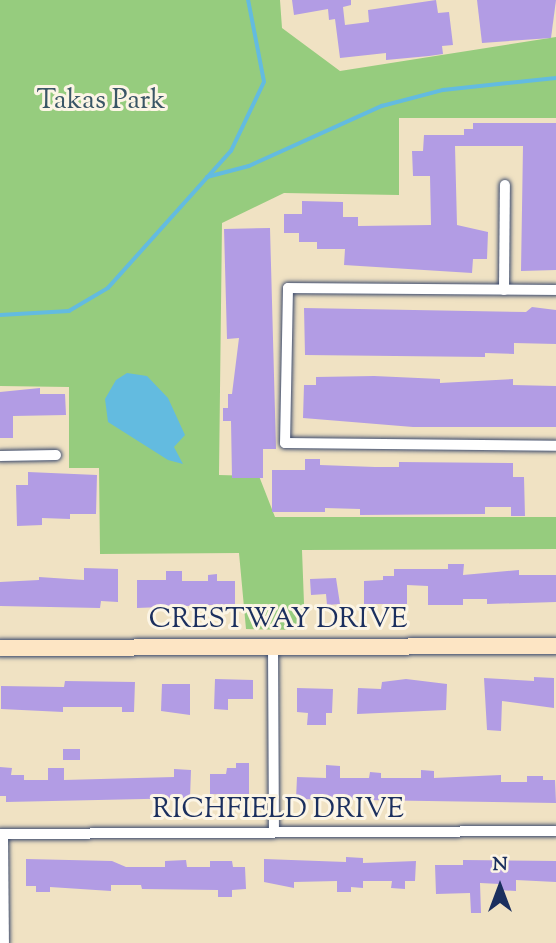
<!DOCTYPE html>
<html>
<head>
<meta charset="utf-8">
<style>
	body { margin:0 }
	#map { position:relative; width:556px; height:943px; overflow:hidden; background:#f0e2c3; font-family:"Sorts Mill Goudy",serif }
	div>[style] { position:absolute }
	.green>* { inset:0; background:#96cc7e }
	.water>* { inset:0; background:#63bbe0 }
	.stream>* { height:3.5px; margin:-1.75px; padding:0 1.75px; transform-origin:1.75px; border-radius:1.75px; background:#63bbe0 }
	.building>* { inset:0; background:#b29ce4; transform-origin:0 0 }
	.roads { filter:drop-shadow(0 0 2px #3b4a6d) drop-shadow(0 0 2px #3b4a6d) }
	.minor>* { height:10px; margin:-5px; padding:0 5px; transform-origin:5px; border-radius:5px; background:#fff }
	.secondary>* { height:16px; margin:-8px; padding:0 8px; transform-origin:8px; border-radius:8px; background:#fde5c4 }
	span { translate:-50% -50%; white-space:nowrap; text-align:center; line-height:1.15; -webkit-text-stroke:6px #fcf5e5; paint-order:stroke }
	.park-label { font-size:28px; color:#3a5666 }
	.street-label { font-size:28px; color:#1b2f5e }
	.north { position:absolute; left:465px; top:852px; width:70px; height:70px; -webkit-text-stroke:5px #fcf5e5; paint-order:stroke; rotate:0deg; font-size:19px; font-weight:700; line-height:28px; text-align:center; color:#1b2f5e }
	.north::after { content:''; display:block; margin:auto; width:24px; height:32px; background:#1b2f5e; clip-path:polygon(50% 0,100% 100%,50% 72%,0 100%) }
</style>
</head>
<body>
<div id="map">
	<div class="green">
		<div style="clip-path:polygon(0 0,280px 0,282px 28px,340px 71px,556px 37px,556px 118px,399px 118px,399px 195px,284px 193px,222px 223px,219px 475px,259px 476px,275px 517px,556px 517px,556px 549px,302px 550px,305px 630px,246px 629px,239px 553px,100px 554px,99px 468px,69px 468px,69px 387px,0 386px)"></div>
	</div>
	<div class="water">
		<div style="clip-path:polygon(127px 373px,147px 376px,168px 398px,185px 435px,174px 447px,183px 464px,168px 460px,108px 422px,105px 399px,116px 380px)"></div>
	</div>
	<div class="stream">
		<div style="left:207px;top:177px;width:43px;rotate:-14.7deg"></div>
		<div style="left:249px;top:166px;width:146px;rotate:-24.3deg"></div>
		<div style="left:382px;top:106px;width:63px;rotate:-14.7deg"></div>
		<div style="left:443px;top:90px;width:114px;rotate:-6.1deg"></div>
		<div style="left:0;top:315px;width:69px;rotate:-3.3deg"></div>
		<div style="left:69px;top:311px;width:45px;rotate:-30.5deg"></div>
		<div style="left:108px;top:288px;width:184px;rotate:-48.1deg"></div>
		<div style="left:231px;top:151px;width:76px;rotate:-64.4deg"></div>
		<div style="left:264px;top:82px;width:84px;rotate:-101deg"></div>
	</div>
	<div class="building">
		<div style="clip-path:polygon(292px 0,351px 0,351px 5px,343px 7px,345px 25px,369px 22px,368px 10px,436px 0,438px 13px,449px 12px,453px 45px,442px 46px,443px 54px,429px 56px,386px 60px,386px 53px,340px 58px,335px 19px,329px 20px,328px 9px,294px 15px)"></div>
		<div style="clip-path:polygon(477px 0,556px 0,551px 38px,482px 43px)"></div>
		<div style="clip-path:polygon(473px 123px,556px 123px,556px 270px,521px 271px,523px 146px,455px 146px,457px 225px,488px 232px,487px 259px,473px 259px,472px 273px,344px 265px,345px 249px,317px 249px,317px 242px,299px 242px,299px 233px,284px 233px,284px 214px,302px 214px,302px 201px,343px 202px,343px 217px,358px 217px,358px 226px,431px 225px,430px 176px,413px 176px,412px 151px,423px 151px,424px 135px,464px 135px,464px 129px,473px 129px)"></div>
		<div style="clip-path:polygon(270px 228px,276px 449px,263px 449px,263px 478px,232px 478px,231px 421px,223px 421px,223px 408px,228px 408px,228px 394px,232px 394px,239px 338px,227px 339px,224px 229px)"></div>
		<div style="clip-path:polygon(532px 307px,556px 310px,556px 344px,514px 343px,514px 354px,485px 353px,485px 357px,305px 355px,304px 308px,526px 312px)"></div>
		<div style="clip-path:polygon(374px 376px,440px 379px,440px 383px,513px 379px,513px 385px,556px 386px,556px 427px,413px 427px,303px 418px,304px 385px,316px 385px,316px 377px)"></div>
		<div style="clip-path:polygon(40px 388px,40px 394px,65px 394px,66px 415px,13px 416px,13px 438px,0 438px,0 392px)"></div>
		<div style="clip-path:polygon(305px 459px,320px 459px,320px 465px,375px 467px,399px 467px,399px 462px,513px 463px,513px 477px,524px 477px,525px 516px,511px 516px,511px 507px,485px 507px,485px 514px,360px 515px,360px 509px,325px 508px,325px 512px,272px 512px,272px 470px,305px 470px)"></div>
		<div style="clip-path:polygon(28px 472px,97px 475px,96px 514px,70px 514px,70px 519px,42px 518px,42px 525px,17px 526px,16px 485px,28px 485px)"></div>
		<div style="clip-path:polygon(448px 564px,464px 564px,463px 575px,519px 570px,519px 575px,556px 575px,556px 602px,487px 604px,487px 599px,463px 599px,463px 605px,428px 605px,428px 586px,407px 585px,407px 604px,364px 604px,364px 581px,383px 580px,383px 576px,394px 576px,394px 569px,448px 569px)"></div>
		<div style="clip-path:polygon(84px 568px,118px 569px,118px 602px,101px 601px,100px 608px,0 606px,0 582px,39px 580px,39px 577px,84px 580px)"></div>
		<div style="clip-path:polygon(166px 571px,182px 571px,182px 581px,208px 581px,208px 575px,217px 574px,217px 581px,235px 581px,235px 604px,137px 608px,137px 580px,166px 580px)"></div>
		<div style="clip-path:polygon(336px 578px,340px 604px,327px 605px,326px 594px,311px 595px,310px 579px)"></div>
		<div style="clip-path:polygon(534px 677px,554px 678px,554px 708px,502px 701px,501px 731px,487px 730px,484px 678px,534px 681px)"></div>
		<div style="clip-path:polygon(215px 679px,253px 680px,253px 699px,228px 699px,228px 710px,214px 709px)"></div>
		<div style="clip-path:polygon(406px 679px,447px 684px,446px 710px,357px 714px,358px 688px,381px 689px,382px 682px)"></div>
		<div style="clip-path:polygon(65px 681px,135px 682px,134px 712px,122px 712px,122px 707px,63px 707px,63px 712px,1px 709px,1px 686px,64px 687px)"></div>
		<div style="clip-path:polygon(162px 684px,190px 684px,190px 715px,161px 711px)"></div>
		<div style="clip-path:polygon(297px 688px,333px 689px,332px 713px,326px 713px,326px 725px,307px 725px,308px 713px,297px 712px)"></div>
		<div style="left:63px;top:749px;width:17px;height:11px"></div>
		<div style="clip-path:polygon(236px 763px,249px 763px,249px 795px,210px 794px,210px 774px,226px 774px,227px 768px,236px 768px)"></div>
		<div style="clip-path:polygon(326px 765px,340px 766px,340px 778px,369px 778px,370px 772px,381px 773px,381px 778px,421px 778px,421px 770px,434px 771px,434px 778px,501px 775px,501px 782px,527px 782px,527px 776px,543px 776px,543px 780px,555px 780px,556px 803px,296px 799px,297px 777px,326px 778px)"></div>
		<div style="clip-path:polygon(0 767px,12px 768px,11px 775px,24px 775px,24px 780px,48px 780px,48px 768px,64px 768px,64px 780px,174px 777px,174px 769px,191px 770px,190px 798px,6px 802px,6px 796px,0 796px)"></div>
		<div style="clip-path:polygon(346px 857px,363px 858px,363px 863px,416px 861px,415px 881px,405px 881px,405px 889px,391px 888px,392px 881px,363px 881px,363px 888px,351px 887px,351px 892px,337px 892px,337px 881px,294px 882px,294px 888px,264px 882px,264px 859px,346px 862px)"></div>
		<div style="clip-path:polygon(26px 859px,112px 861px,126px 867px,165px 867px,165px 861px,186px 860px,187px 867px,210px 867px,210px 861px,232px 861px,233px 867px,245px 867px,246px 889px,232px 890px,232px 897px,218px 897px,218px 890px,142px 889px,141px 885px,111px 885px,111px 891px,50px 887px,50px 892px,36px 892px,36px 886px,26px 886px)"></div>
		<div style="clip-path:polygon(463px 860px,556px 861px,556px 882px,516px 880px,516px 891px,499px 890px,500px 884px,480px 883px,481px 913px,471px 913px,470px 893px,436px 894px,435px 865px,463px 865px)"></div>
	</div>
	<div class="roads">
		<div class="minor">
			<div style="left:504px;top:290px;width:105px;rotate:-89.5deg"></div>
			<div style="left:556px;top:290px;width:268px;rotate:-179.6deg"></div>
			<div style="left:288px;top:288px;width:155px;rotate:91.1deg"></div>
			<div style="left:285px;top:443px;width:271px;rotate:0.6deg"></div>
			<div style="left:0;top:456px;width:56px;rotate:-1deg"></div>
			<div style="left:273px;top:647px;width:185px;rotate:89.7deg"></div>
			<div style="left:0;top:834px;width:556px;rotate:-0.31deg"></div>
			<div style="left:3px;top:834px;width:109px;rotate:89.5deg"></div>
		</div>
		<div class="secondary">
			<div style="left:0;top:648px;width:556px;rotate:-0.21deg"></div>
		</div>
	</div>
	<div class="park-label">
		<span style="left:101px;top:101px">Takas Park</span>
	</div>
	<div class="street-label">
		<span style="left:278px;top:620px">CRESTWAY DRIVE</span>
		<span style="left:278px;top:810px">RICHFIELD DRIVE</span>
	</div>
	<div class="north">N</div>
</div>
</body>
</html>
